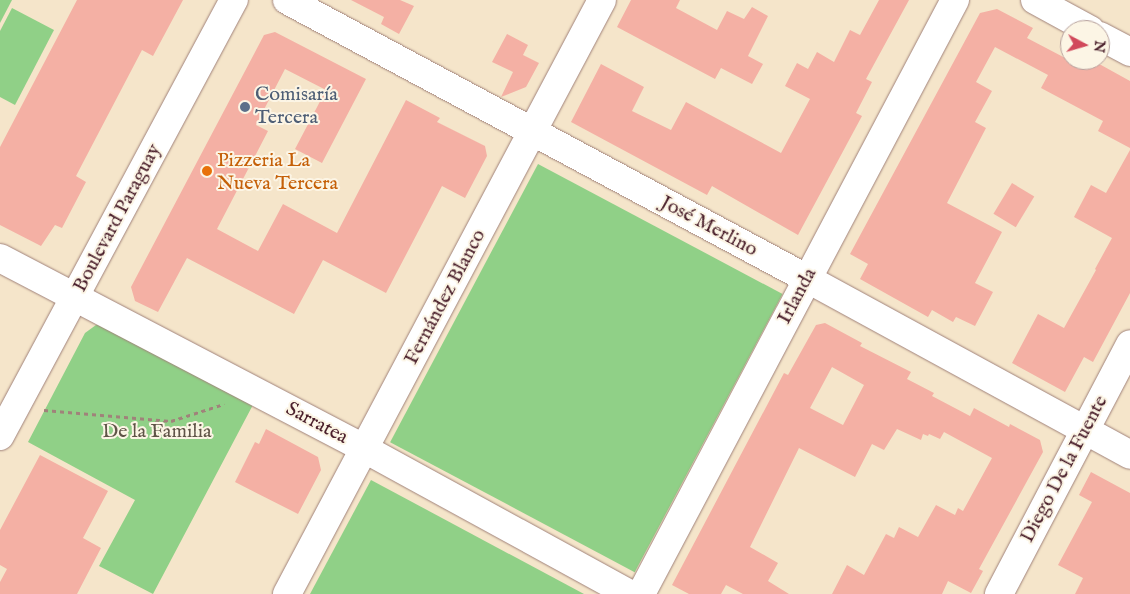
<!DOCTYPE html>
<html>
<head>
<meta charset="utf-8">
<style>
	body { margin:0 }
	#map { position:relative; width:1130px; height:594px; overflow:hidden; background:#f5e5ca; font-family:"IM FELL English",serif }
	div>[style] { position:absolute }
	.green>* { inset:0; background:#90d087; transform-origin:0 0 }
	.building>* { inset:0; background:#f4b0a4; transform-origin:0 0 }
	.path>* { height:3px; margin-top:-1.5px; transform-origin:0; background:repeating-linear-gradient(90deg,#a0827a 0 4px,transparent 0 8px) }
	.roads { filter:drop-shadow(0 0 1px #a0827a) drop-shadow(0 0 1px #a0827a) }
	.minor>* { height:28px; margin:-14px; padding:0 14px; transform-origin:14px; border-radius:14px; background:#fff }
	.major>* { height:28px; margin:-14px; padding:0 14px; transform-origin:14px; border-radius:14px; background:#fff }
	.dots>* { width:14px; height:14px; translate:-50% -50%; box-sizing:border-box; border:2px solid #fcf5e5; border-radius:50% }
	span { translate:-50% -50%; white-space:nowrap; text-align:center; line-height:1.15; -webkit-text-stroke:4px #fcf5e5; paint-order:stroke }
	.service-label { font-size:20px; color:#4e5e75 }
	.left { translate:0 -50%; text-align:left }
	.food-label { font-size:20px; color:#c56008 }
	.street-label { font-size:20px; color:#4a1f2b }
	.park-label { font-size:20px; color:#5f5447 }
	.north { position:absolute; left:1060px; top:20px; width:50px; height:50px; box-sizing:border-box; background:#fcf5e5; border:1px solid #b59f9b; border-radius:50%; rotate:96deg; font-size:14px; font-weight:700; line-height:20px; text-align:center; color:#4a1f2b }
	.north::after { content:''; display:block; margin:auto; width:18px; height:22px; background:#d1495b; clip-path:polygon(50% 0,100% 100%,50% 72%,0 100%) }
</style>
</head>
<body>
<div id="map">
	<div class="green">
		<div style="clip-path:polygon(0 0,12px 0,0 23px)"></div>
		<div style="clip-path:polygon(12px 8px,54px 30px,15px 105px,0 97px,0 31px)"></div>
		<div style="left:538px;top:164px;width:277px;height:315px;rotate:28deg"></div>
		<div style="clip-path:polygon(105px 324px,255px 401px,153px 594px,99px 566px,135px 500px,28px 442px,85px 333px,96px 325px)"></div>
		<div style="clip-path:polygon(371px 480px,584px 594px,310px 594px)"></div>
	</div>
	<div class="building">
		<div style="clip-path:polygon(77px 0,183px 0,153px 56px,142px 50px,76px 176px,86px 182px,62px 228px,55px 225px,41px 246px,0 225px,0 147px)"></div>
		<div style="clip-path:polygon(351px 0,400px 0,414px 6px,399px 34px,381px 24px,384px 17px)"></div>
		<div style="clip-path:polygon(631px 0,680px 0,676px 8px,717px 30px,727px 11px,744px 19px,752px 7px,768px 16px,748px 56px,763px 64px,752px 84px,721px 68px,715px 79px,617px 27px)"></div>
		<div style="clip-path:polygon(879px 0,909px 0,866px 79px,872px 82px,856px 113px,862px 116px,798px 235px,712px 186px,707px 195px,571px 122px,601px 64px,644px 87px,632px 111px,671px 130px,686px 102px,781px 153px,810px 99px,785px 86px,797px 63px,808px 69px,817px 52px,834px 62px,850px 30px,860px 35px)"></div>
		<div style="clip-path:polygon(997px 9px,1033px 28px,1027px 38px,1069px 60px,1092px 60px,1130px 81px,1130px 148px,1098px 131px,1103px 121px,1041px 88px,1048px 75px,995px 47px,976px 82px,992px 91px,975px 122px,986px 128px,947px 203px,1002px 232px,975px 283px,993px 292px,975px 326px,956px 317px,953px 322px,932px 310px,928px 317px,860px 279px,868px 264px,850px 254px,980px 13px)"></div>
		<div style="clip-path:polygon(275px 32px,366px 79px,322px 163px,295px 149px,326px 90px,285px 69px,256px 125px,268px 131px,217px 229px,258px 251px,283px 204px,337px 233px,406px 100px,440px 118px,437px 122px,485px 146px,487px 156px,465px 198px,442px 186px,386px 293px,323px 260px,294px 314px,187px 258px,158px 312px,135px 301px,131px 287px,264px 35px)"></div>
		<div style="clip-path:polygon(507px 34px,528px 45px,523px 55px,539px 63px,526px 87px,501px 97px,513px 72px,492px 62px)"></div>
		<div style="clip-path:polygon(1130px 150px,1130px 293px,1093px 362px,1084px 357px,1065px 392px,1012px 363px,1038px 314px,1064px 328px,1096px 270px,1095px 269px,1112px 238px,1074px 217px,1091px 185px,1106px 193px)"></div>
		<div style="left:1012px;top:183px;width:26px;height:36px;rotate:31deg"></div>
		<div style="clip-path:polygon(evenodd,825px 323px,862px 343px,860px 346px,911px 372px,907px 379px,934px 393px,932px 396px,970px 416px,974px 408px,1009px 427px,1010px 424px,1040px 440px,1043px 452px,979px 569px,983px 571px,971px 593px,948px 581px,942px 594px,832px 594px,847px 565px,864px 575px,886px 534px,894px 538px,899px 527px,918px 537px,936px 505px,955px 515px,958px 508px,963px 511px,992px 458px,944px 432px,940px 439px,929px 434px,928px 436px,923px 434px,921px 440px,897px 429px,884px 450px,872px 444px,855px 477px,799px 448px,750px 547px,778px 563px,768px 581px,789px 594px,743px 594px,726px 585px,721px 594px,689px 594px,672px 585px,784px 373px,788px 375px,816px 325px,825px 323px,832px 367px,864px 385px,843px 425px,810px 408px,832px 367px)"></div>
		<div style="clip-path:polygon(266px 429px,318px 457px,321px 470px,298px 514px,235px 482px,255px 442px,259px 444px)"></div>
		<div style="clip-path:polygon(40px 455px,108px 491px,83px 538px,101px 548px,77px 594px,0 594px,0 582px,7px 569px,0 565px,0 530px)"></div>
		<div style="clip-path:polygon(1091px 472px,1130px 493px,1130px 594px,1075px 594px,1083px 578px,1058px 565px,1092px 502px,1079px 495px)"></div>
	</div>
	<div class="path">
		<div style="left:44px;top:410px;width:127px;rotate:5deg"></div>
		<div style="left:171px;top:421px;width:56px;rotate:-17.8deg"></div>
	</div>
	<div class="roads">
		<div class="minor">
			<div style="left:287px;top:0;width:589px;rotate:28.18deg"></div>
			<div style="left:806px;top:278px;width:369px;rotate:28.6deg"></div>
			<div style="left:1035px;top:0;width:63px;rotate:28.6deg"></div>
			<div style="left:1100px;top:36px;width:34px;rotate:28deg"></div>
			<div style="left:0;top:258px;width:410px;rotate:27.6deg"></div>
			<div style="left:363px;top:448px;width:304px;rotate:28.7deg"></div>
			<div style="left:287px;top:594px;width:672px;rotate:-62.06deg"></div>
			<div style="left:641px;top:594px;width:672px;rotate:-62.14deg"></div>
			<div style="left:999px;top:594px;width:282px;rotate:-62.3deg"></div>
		</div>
		<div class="major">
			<div style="left:0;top:436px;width:495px;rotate:-61.8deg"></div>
		</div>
	</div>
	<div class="dots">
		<div style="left:245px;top:107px;background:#5c6f8a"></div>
		<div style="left:207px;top:171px;background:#e8710a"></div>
	</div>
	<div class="service-label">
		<span class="left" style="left:255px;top:106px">Comisaría<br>Tercera</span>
	</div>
	<div class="food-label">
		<span class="left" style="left:217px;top:172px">Pizzeria La<br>Nueva Tercera</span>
	</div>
	<div class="street-label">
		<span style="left:117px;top:218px;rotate:-62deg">Boulevard Paraguay</span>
		<span style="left:709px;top:226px;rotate:28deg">José Merlino</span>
		<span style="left:797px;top:296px;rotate:-62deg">Irlanda</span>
		<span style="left:445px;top:297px;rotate:-62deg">Fernández Blanco</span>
		<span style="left:317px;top:423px;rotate:28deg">Sarratea</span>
		<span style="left:1064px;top:469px;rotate:-62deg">Diego De la Fuente</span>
	</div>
	<div class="park-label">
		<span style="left:157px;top:431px">De la Familia</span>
	</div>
	<div class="north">N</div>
</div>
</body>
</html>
